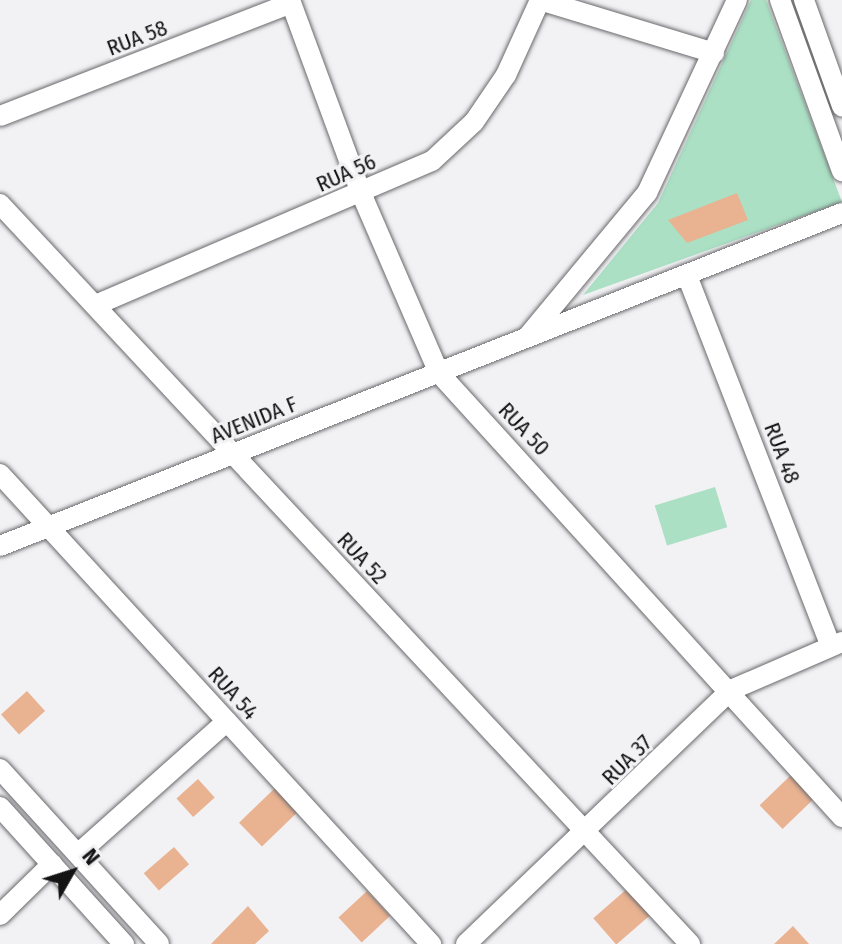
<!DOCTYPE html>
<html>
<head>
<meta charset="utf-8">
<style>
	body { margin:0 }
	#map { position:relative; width:842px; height:944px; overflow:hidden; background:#f2f2f5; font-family:"Fira Sans Condensed",sans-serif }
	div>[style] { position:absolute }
	.green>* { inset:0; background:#abe0c4; transform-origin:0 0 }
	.building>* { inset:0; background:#e9b291; transform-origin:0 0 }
	.roads { filter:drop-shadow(0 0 2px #69696c) drop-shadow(0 0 2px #69696c) }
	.minor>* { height:20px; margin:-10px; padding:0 10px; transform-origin:10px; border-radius:10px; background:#fff }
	span { translate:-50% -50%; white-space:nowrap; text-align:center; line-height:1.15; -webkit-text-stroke:6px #f2f2f5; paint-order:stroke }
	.street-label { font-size:22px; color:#131314 }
	.north { position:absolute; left:32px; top:832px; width:80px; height:80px; -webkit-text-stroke:6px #f2f2f5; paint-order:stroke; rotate:51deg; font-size:22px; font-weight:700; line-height:32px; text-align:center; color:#131314 }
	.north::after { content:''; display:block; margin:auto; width:28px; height:36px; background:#131314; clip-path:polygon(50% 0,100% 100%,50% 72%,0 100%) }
</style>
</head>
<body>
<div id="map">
	<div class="green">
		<div style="clip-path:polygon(751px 0,766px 0,842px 202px,583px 295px,658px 203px)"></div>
		<div style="left:715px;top:487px;width:42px;height:63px;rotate:73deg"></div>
	</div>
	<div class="building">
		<div style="clip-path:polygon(737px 193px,748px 220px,687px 243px,668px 220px)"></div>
		<div style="left:27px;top:691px;width:27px;height:35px;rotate:48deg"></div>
		<div style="left:792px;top:774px;width:33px;height:45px;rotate:46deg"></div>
		<div style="left:198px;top:779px;width:25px;height:29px;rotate:48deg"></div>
		<div style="left:275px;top:788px;width:33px;height:50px;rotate:46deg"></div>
		<div style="left:174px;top:847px;width:23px;height:40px;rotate:49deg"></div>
		<div style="left:628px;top:888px;width:35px;height:46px;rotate:49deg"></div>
		<div style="left:367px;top:891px;width:34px;height:39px;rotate:47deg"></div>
		<div style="clip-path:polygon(248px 906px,269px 931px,255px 944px,211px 944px)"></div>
		<div style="clip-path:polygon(793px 926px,809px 944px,774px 944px)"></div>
	</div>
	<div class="roads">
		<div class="minor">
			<div style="left:290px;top:0;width:206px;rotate:69.8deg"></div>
			<div style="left:361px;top:193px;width:196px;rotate:66.6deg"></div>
			<div style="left:439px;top:373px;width:600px;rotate:47.77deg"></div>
			<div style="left:540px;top:0;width:182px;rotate:16.9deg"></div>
			<div style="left:780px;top:0;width:182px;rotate:70.1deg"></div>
			<div style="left:804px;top:0;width:113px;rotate:70.3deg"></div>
			<div style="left:0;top:116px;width:312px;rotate:-21.2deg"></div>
			<div style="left:0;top:204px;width:1012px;rotate:47deg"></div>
			<div style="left:688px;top:278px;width:395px;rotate:68.8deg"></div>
			<div style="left:98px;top:304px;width:363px;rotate:-23.2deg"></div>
			<div style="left:432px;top:161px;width:57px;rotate:-42.9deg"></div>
			<div style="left:474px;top:122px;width:57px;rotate:-55.8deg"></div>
			<div style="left:506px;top:75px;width:82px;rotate:-65.6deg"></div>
			<div style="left:529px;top:335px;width:185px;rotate:-50.3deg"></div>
			<div style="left:647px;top:193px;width:213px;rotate:-65deg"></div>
			<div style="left:0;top:474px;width:638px;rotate:47.48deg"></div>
			<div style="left:0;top:546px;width:905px;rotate:-21.58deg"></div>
			<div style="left:0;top:769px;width:236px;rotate:47.7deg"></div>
			<div style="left:0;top:807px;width:185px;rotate:47.9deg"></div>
			<div style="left:79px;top:853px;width:198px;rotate:-41.7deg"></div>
			<div style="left:0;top:915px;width:73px;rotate:-44.4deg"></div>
			<div style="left:466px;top:944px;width:367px;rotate:-43.8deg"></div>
			<div style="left:731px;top:690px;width:121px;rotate:-23.4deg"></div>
		</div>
	</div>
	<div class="street-label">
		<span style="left:137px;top:38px;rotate:-21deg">RUA 58</span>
		<span style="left:346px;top:173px;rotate:-24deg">RUA 56</span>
		<span style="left:254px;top:420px;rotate:-22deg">AVENIDA F</span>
		<span style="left:524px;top:429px;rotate:47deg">RUA 50</span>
		<span style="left:782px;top:453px;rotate:69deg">RUA 48</span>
		<span style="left:362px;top:558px;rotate:47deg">RUA 52</span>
		<span style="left:233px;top:693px;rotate:48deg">RUA 54</span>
		<span style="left:627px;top:760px;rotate:-45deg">RUA 37</span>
	</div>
	<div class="north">N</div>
</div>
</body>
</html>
